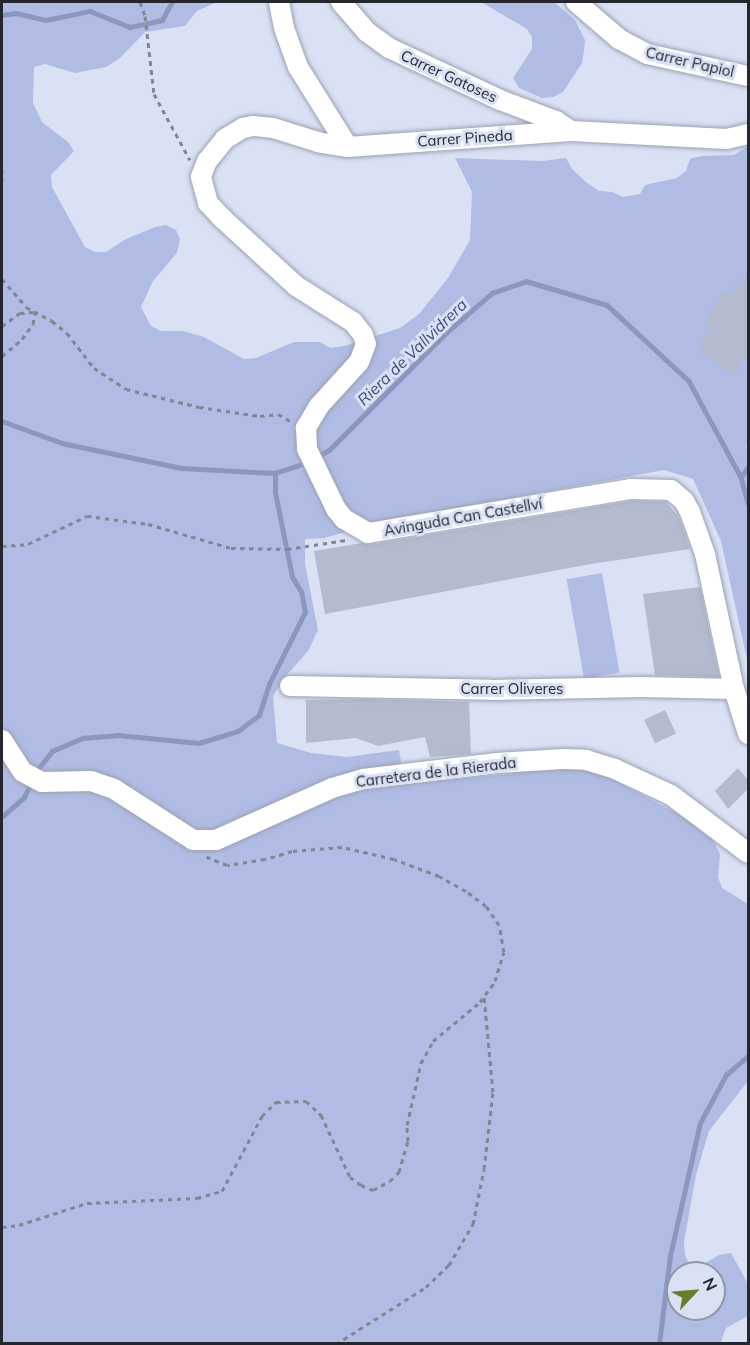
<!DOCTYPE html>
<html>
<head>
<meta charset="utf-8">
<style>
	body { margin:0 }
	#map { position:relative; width:750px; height:1345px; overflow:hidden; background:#dae1f4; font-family:Mulish,sans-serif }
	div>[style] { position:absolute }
	.green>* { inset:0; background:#b0bce4; transform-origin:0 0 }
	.stream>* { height:4.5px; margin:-2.25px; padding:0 2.25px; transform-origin:2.25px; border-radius:2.25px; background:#8b97be }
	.building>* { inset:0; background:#b5bbce; transform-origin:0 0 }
	.path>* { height:3px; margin-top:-1.5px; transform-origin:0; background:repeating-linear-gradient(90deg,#818693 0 4.5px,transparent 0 9px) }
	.roads { filter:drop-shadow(0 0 2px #9ba1b3) drop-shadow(0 0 2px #9ba1b3) }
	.minor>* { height:20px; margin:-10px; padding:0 10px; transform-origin:10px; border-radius:10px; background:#fff }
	span { translate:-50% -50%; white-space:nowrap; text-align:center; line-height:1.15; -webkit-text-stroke:6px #dae1f4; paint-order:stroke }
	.street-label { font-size:15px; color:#25272f }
	.water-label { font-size:16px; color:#3d4b7f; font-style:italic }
	.frame { position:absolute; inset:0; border:3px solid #25272f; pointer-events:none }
	.north { position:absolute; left:666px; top:1261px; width:60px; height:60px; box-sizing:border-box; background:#dae1f4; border:2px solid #9297a5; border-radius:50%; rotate:64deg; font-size:16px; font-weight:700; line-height:24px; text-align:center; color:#25272f }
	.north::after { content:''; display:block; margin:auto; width:21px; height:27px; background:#687c2c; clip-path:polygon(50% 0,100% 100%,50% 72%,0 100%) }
</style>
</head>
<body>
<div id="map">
	<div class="green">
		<div style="clip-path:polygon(evenodd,2px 2px,217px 2px,197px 11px,185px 26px,145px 32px,120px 58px,106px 67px,75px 73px,45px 64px,34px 67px,33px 103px,42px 122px,68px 142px,74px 151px,51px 175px,52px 187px,85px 247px,95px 252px,106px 252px,124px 240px,155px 227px,166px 225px,176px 230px,180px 239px,177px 253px,153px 281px,141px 307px,151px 326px,161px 331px,183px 331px,204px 337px,244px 359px,256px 358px,294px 342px,320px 342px,330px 348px,344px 346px,400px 328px,419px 314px,448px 278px,470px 240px,472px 192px,455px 158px,543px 161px,566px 158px,572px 169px,587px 183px,599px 191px,612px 192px,623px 197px,640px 194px,645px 185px,677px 178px,686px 171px,690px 159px,701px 156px,734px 155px,748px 146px,748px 444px,746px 445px,748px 452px,748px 664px,721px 541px,693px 479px,664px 470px,380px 522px,324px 538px,305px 539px,305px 564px,318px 630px,308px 651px,285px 677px,273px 696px,277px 743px,311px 753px,347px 757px,399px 750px,405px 784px,511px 774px,524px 770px,560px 767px,583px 768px,606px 776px,703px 827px,710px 834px,720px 854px,718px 877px,722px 888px,748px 904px,748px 1081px,709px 1131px,696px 1175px,684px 1242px,685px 1255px,690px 1266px,700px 1266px,719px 1255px,731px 1253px,748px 1284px,748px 1316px,726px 1328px,720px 1344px,2px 1344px,2px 2px,678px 1273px,714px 1273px,714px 1309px,678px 1309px,678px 1273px)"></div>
		<div style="clip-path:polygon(481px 2px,554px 2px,575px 20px,585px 40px,584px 51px,582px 63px,563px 92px,553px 97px,542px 98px,519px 88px,513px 78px,532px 49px,532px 37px,527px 29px)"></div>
		<div style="left:602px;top:573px;width:101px;height:36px;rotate:80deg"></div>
	</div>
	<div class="stream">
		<div style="left:2px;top:15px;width:14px;rotate:-8deg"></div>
		<div style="left:16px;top:13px;width:31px;rotate:13deg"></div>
		<div style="left:46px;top:20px;width:45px;rotate:-11.6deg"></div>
		<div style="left:90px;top:11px;width:43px;rotate:21.8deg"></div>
		<div style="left:130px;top:27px;width:33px;rotate:-12deg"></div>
		<div style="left:162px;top:20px;width:21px;rotate:-61deg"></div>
		<div style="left:2px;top:421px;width:64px;rotate:20.1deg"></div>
		<div style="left:62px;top:443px;width:123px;rotate:11.8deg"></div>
		<div style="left:182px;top:468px;width:93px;rotate:3.1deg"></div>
		<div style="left:275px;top:473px;width:33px;rotate:-18deg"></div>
		<div style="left:316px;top:457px;width:15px;rotate:-28deg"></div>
		<div style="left:329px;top:450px;width:165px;rotate:-45deg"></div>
		<div style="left:446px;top:333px;width:61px;rotate:-41deg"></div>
		<div style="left:492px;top:293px;width:36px;rotate:-19deg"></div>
		<div style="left:526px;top:281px;width:84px;rotate:16.5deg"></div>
		<div style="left:607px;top:305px;width:112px;rotate:42.8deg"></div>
		<div style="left:689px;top:381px;width:109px;rotate:61.6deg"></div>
		<div style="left:741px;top:477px;width:27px;rotate:75deg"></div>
		<div style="left:741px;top:477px;width:12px;rotate:-55deg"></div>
		<div style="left:35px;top:773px;width:28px;rotate:-52deg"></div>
		<div style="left:52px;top:751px;width:34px;rotate:-23deg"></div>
		<div style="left:83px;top:738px;width:35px;rotate:-5deg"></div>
		<div style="left:118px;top:735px;width:81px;rotate:5.6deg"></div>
		<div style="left:199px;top:743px;width:41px;rotate:-17.1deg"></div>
		<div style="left:238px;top:731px;width:26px;rotate:-37deg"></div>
		<div style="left:259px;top:715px;width:33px;rotate:-72deg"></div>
		<div style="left:269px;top:684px;width:80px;rotate:-63.4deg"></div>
		<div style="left:305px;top:612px;width:20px;rotate:-101deg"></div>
		<div style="left:301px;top:592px;width:17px;rotate:-121deg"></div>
		<div style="left:292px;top:577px;width:86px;rotate:-101.4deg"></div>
		<div style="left:275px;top:493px;width:20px;rotate:-90deg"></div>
		<div style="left:2px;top:817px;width:30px;rotate:-42deg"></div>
		<div style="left:24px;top:797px;width:18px;rotate:-63deg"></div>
		<div style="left:659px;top:1344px;width:89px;rotate:-82.9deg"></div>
		<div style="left:670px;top:1256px;width:136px;rotate:-77.3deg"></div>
		<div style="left:700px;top:1123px;width:55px;rotate:-61.6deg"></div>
		<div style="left:726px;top:1075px;width:29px;rotate:-41deg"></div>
	</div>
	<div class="building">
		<div style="clip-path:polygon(748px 273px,748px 354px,732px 375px,699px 349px,712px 330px,704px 326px,722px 292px,730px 293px)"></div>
		<div style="clip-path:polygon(632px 501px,666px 502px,679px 517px,690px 549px,585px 565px,325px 614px,314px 551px,362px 543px,370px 545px)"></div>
		<div style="clip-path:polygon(700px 587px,719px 677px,655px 675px,643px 594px)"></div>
		<div style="clip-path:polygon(362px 699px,469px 702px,471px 754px,430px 757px,425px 737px,378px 746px,356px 738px,306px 743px,306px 700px)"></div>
		<div style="left:665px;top:710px;width:26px;height:23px;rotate:65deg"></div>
		<div style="clip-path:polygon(738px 768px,748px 780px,748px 789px,728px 809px,715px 791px)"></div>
	</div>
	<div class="path">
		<div style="left:140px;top:2px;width:15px;rotate:70deg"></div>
		<div style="left:145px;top:16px;width:79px;rotate:83.4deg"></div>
		<div style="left:154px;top:94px;width:75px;rotate:61.4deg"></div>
		<div style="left:2px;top:169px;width:13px;rotate:90deg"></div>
		<div style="left:2px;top:279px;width:37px;rotate:49deg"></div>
		<div style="left:26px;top:307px;width:30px;rotate:28deg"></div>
		<div style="left:52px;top:321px;width:19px;rotate:39deg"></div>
		<div style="left:67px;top:333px;width:44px;rotate:52.4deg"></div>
		<div style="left:94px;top:368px;width:38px;rotate:33deg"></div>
		<div style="left:126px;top:389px;width:75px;rotate:13.9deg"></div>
		<div style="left:199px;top:407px;width:62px;rotate:8.4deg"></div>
		<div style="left:260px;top:416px;width:18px;rotate:-6deg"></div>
		<div style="left:278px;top:414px;width:16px;rotate:30deg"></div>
		<div style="left:2px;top:326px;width:22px;rotate:-36deg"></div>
		<div style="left:20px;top:313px;width:13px;rotate:-4deg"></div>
		<div style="left:2px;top:356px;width:26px;rotate:-40deg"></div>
		<div style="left:22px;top:339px;width:19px;rotate:-54deg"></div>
		<div style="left:33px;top:324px;width:13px;rotate:-81deg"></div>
		<div style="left:2px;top:546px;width:26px;rotate:-4deg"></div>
		<div style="left:28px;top:544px;width:65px;rotate:-25.4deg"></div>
		<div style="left:87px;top:516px;width:62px;rotate:7.5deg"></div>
		<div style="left:148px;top:524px;width:86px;rotate:16.1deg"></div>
		<div style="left:231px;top:548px;width:56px;rotate:1deg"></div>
		<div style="left:287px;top:549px;width:60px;rotate:-8.7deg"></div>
		<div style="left:2px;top:1227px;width:17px;rotate:-7deg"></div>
		<div style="left:19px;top:1225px;width:71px;rotate:-17.9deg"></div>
		<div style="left:87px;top:1203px;width:110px;rotate:-2.6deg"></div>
		<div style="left:197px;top:1198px;width:26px;rotate:-16deg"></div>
		<div style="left:222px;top:1191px;width:85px;rotate:-61.9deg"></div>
		<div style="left:262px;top:1116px;width:20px;rotate:-45deg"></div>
		<div style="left:276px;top:1102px;width:30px;rotate:-2deg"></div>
		<div style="left:306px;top:1101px;width:21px;rotate:43deg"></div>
		<div style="left:321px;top:1115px;width:68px;rotate:64.9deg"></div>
		<div style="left:350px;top:1177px;width:14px;rotate:36deg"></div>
		<div style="left:361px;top:1185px;width:13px;rotate:23deg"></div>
		<div style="left:373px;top:1190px;width:19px;rotate:-28deg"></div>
		<div style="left:390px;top:1181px;width:13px;rotate:-45deg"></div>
		<div style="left:399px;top:1172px;width:32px;rotate:-74deg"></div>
		<div style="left:408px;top:1141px;width:16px;rotate:-94deg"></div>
		<div style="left:407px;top:1125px;width:64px;rotate:-77.3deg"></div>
		<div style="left:421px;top:1063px;width:25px;rotate:-61deg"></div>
		<div style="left:433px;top:1041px;width:61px;rotate:-39.7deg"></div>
		<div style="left:480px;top:1002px;width:26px;rotate:-54deg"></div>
		<div style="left:495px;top:981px;width:30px;rotate:-73deg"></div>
		<div style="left:504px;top:952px;width:27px;rotate:-100deg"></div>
		<div style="left:499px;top:925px;width:23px;rotate:-124deg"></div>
		<div style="left:486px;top:906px;width:25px;rotate:-143deg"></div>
		<div style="left:466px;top:891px;width:31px;rotate:-151deg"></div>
		<div style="left:439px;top:876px;width:48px;rotate:-159.3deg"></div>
		<div style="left:394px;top:859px;width:53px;rotate:-167deg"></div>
		<div style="left:342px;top:847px;width:50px;rotate:175.4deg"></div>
		<div style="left:292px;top:851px;width:28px;rotate:163deg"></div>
		<div style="left:265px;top:859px;width:38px;rotate:171deg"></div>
		<div style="left:227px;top:865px;width:22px;rotate:-158deg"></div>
		<div style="left:336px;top:1344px;width:107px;rotate:-32.3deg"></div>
		<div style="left:426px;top:1287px;width:32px;rotate:-44deg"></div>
		<div style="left:449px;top:1265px;width:48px;rotate:-59.7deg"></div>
		<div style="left:473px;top:1224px;width:56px;rotate:-78.7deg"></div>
		<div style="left:484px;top:1169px;width:78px;rotate:-83.3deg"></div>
		<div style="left:493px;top:1092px;width:95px;rotate:-95.4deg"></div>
	</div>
	<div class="roads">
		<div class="minor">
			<div style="left:279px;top:2px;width:26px;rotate:79deg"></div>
			<div style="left:284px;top:28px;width:41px;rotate:70.3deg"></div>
			<div style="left:298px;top:67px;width:94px;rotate:58deg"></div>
			<div style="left:341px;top:2px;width:40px;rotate:49deg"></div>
			<div style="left:367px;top:32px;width:27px;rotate:36deg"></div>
			<div style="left:389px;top:48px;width:123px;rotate:25.1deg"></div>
			<div style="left:500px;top:100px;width:60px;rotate:20.6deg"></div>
			<div style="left:556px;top:121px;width:18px;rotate:34deg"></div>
			<div style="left:576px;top:2px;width:57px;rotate:40.7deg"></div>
			<div style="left:619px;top:39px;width:32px;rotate:28deg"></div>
			<div style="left:647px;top:54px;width:103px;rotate:12.3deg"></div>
			<div style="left:748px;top:134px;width:22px;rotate:167deg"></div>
			<div style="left:727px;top:139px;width:156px;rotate:-177.1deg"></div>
			<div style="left:571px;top:131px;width:224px;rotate:175.9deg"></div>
			<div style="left:348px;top:147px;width:30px;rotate:-171deg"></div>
			<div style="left:318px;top:142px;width:47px;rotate:-162.7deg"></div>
			<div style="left:273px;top:128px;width:20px;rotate:-174deg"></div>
			<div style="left:253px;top:126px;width:10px;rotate:169deg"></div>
			<div style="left:243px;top:128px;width:21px;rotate:149deg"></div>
			<div style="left:225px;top:139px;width:28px;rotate:129deg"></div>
			<div style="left:207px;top:161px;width:17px;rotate:111deg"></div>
			<div style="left:201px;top:177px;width:27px;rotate:75deg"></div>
			<div style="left:208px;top:203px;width:22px;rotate:47deg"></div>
			<div style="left:223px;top:219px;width:99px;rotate:42.5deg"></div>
			<div style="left:296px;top:286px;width:67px;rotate:32.3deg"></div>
			<div style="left:353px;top:322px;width:16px;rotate:52deg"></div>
			<div style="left:363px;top:335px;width:9px;rotate:72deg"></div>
			<div style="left:366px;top:344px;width:19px;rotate:111deg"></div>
			<div style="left:359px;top:362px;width:59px;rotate:132.3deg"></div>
			<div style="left:319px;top:406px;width:26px;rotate:121deg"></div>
			<div style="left:306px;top:428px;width:21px;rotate:87deg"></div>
			<div style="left:307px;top:449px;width:67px;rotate:64.2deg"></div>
			<div style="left:336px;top:509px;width:13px;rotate:51deg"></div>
			<div style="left:344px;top:519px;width:28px;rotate:30deg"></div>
			<div style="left:368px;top:533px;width:267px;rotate:-9.5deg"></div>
			<div style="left:631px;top:489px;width:40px;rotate:1.4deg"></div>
			<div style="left:671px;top:490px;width:17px;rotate:40deg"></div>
			<div style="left:684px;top:501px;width:13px;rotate:61deg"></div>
			<div style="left:690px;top:512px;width:45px;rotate:70.3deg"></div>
			<div style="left:705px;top:554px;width:138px;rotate:77.9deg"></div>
			<div style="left:734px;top:689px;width:47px;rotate:72.7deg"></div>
			<div style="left:290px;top:686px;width:201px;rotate:1.1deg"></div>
			<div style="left:491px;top:690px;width:151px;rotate:-1.1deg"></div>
			<div style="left:642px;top:687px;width:92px;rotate:1.2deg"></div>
			<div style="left:2px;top:740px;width:38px;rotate:57deg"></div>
			<div style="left:23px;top:772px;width:21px;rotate:28deg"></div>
			<div style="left:42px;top:782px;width:49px;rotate:-1.2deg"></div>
			<div style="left:91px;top:781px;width:24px;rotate:19deg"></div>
			<div style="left:114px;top:789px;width:94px;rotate:32.8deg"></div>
			<div style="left:193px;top:840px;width:23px"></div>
			<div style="left:216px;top:840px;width:127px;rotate:-24.1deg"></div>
			<div style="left:332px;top:788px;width:32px;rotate:-16deg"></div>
			<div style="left:363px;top:779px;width:135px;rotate:-6.8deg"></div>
			<div style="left:497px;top:763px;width:66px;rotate:-3.5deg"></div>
			<div style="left:563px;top:759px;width:23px;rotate:2deg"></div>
			<div style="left:586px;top:760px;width:30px;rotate:17deg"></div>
			<div style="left:615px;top:769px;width:62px;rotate:24.9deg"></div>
			<div style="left:671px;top:795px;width:96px;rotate:37deg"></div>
		</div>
	</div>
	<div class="street-label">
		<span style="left:690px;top:62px;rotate:13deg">Carrer Papiol</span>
		<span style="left:449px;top:76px;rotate:25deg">Carrer Gatoses</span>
		<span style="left:465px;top:138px;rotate:-4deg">Carrer Pineda</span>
		<span style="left:463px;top:517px;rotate:-10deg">Avinguda Can Castellví</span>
		<span style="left:512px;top:689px">Carrer Oliveres</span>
		<span style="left:436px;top:772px;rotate:-7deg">Carretera de la Rierada</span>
	</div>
	<div class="water-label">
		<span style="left:412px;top:352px;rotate:-44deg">Riera de Vallvidrera</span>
	</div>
	<div class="frame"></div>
	<div class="north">N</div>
</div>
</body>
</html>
